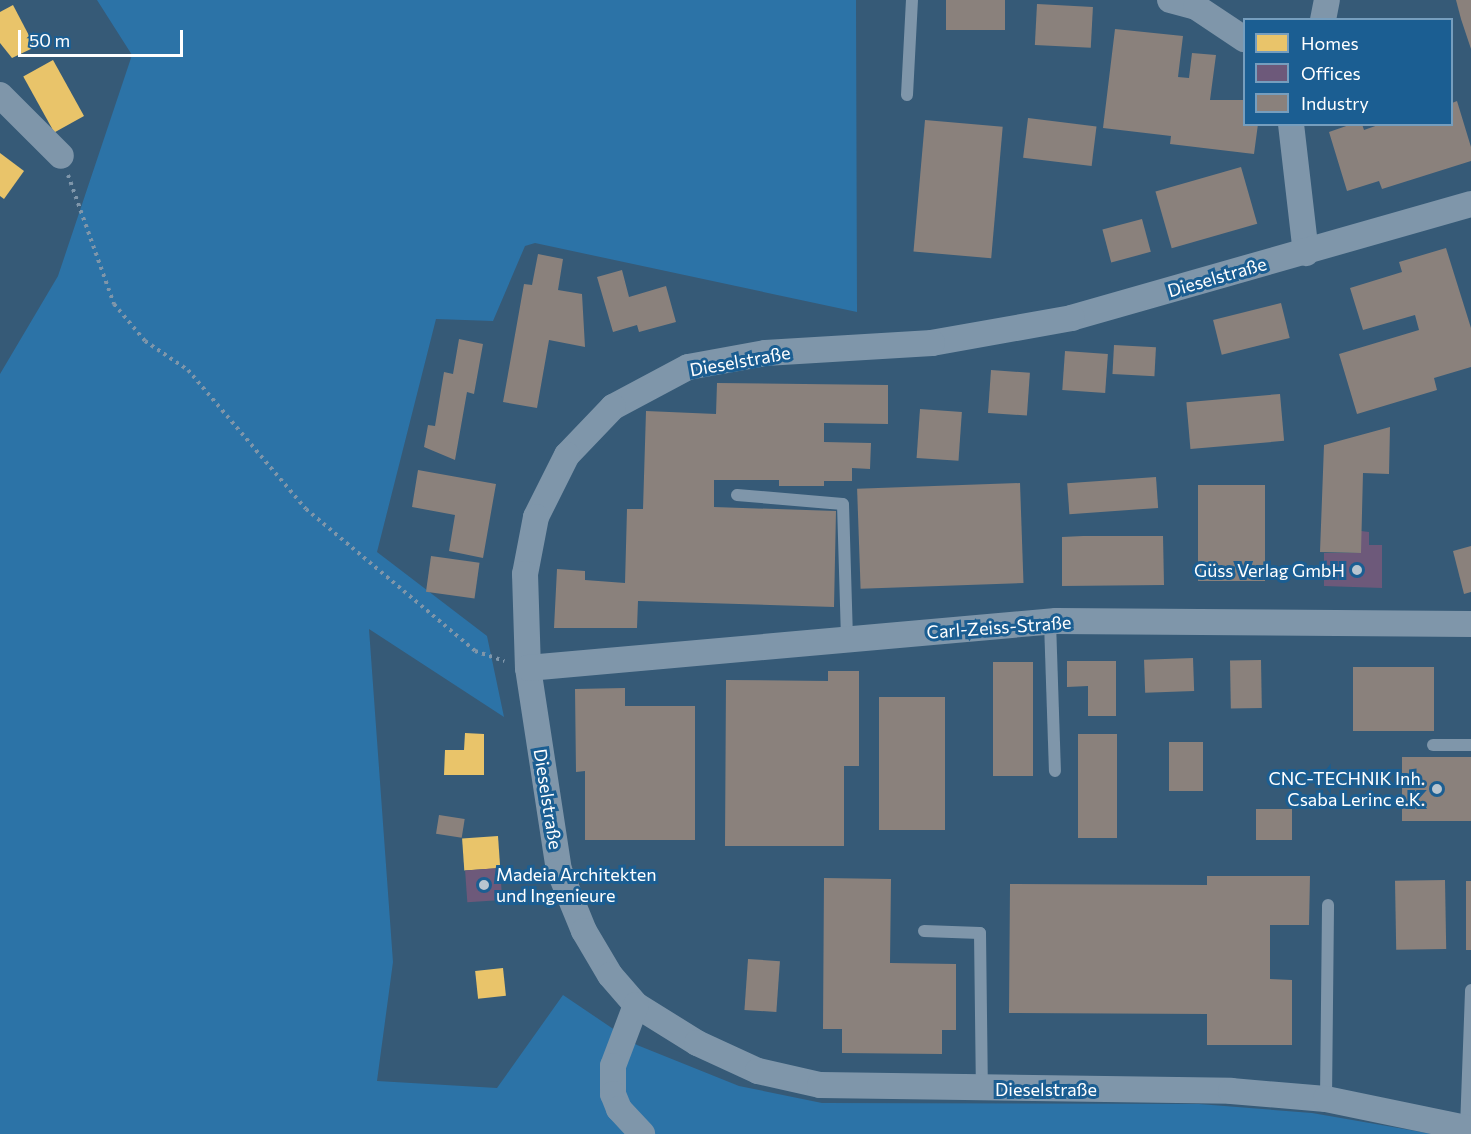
<!DOCTYPE html>
<html>
<head>
<meta charset="utf-8">
<style>
	body { margin:0 }
	#map { position:relative; width:1471px; height:1134px; overflow:hidden; background:#365a77; font-family:Commissioner,sans-serif }
	div>[style] { position:absolute }
	.green>* { inset:0; background:#2c73a7 }
	.homes>* { inset:0; background:#e9c46a; transform-origin:0 0 }
	.offices>* { inset:0; background:#6d597a; transform-origin:0 0 }
	.industry>* { inset:0; background:#8a817c; transform-origin:0 0 }
	.path>* { height:4px; margin-top:-2px; transform-origin:0; background:repeating-linear-gradient(90deg,#7f96aa 0 3px,transparent 0 7.5px) }
	.service>* { height:12px; margin:-6px; padding:0 6px; transform-origin:6px; border-radius:6px; background:#7f96aa }
	.minor>* { height:26px; margin:-13px; padding:0 13px; transform-origin:13px; border-radius:13px; background:#7f96aa }
	.dots>* { width:16px; height:16px; translate:-50% -50%; box-sizing:border-box; border:3px solid #1b5e92; border-radius:50% }
	span { translate:-50% -50%; white-space:nowrap; text-align:center; line-height:1.15; -webkit-text-stroke:6px #1b5e92; paint-order:stroke }
	.street-label { font-size:18px; color:#fff }
	.poi-label { font-size:18px; color:#fff }
	.right { translate:-100% -50%; text-align:right }
	.left { translate:0 -50%; text-align:left }
	.legend { position:absolute; left:1243px; top:18px; width:210px; height:108px; box-sizing:border-box; background:#1b5e92; border:2px solid #769ebe; margin:0; padding:8px 10px; list-style:none; font-size:18px; color:#fff }
	.legend li { display:flex; align-items:center; gap:12px; height:30px }
	.legend b { width:30px; border:2px solid #769ebe }
	.scale { position:absolute; left:18px; top:30px; width:165px; height:27px; box-sizing:border-box; border:3px solid #fff; border-top:0; padding-left:8px; font-size:18px; line-height:21px; white-space:nowrap; color:#fff; -webkit-text-stroke:4px #1b5e92; paint-order:stroke }
</style>
</head>
<body>
<div id="map">
	<div class="green">
		<div style="clip-path:polygon(97px 0,856px 0,857px 312px,535px 243px,525px 246px,493px 321px,436px 319px,377px 552px,487px 636px,504px 717px,369px 629px,393px 962px,377px 1081px,497px 1088px,563px 995px,637px 1045px,739px 1086px,822px 1103px,1199px 1104px,1312px 1113px,1433px 1134px,0 1134px,0 374px,58px 276px,132px 55px)"></div>
	</div>
	<div class="homes">
		<div style="clip-path:polygon(13px 5px,35px 47px,12px 58px,0 43px,0 12px)"></div>
		<div style="left:53px;top:60px;width:64px;height:34px;rotate:61deg"></div>
		<div style="clip-path:polygon(0 153px,24px 171px,4px 199px,0 196px)"></div>
		<div style="clip-path:polygon(465px 733px,484px 734px,484px 775px,444px 775px,445px 750px,464px 750px)"></div>
		<div style="left:498px;top:836px;width:32px;height:36px;rotate:86deg"></div>
		<div style="left:503px;top:968px;width:28px;height:28px;rotate:84deg"></div>
	</div>
	<div class="offices">
		<div style="clip-path:polygon(1361px 531px,1369px 532px,1369px 545px,1382px 545px,1382px 588px,1324px 586px,1324px 553px,1361px 553px)"></div>
		<div style="left:500px;top:868px;width:32px;height:35px;rotate:86deg"></div>
	</div>
	<div class="industry">
		<div style="left:946px;top:0;width:59px;height:30px"></div>
		<div style="clip-path:polygon(1456px 0,1471px 0,1471px 49px,1461px 19px)"></div>
		<div style="left:1037px;top:4px;width:56px;height:41px;rotate:3deg"></div>
		<div style="clip-path:polygon(1115px 29px,1183px 36px,1178px 77px,1189px 78px,1192px 53px,1216px 55px,1210px 100px,1244px 100px,1244px 124px,1258px 124px,1254px 154px,1170px 144px,1171px 136px,1103px 128px)"></div>
		<div style="clip-path:polygon(1457px 101px,1471px 147px,1471px 161px,1382px 189px,1379px 181px,1347px 191px,1329px 132px,1352px 124px,1362px 124px,1364px 130px,1381px 124px,1452px 124px,1452px 103px)"></div>
		<div style="left:1028px;top:118px;width:69px;height:40px;rotate:7deg"></div>
		<div style="left:925px;top:120px;width:78px;height:132px;rotate:5deg"></div>
		<div style="left:1241px;top:167px;width:59px;height:89px;rotate:74deg"></div>
		<div style="left:1142px;top:219px;width:34px;height:41px;rotate:75deg"></div>
		<div style="clip-path:polygon(1446px 248px,1471px 328px,1471px 367px,1434px 378px,1437px 390px,1357px 414px,1339px 354px,1419px 330px,1415px 315px,1363px 330px,1350px 288px,1402px 272px,1399px 262px)"></div>
		<div style="clip-path:polygon(538px 254px,563px 259px,558px 290px,582px 294px,585px 347px,549px 340px,537px 408px,503px 402px,524px 284px,532px 285px)"></div>
		<div style="clip-path:polygon(622px 270px,629px 297px,666px 286px,676px 322px,639px 332px,637px 325px,613px 332px,597px 277px)"></div>
		<div style="left:1281px;top:303px;width:36px;height:70px;rotate:76deg"></div>
		<div style="clip-path:polygon(459px 339px,483px 344px,474px 394px,467px 392px,455px 460px,424px 447px,428px 425px,435px 426px,444px 372px,453px 374px)"></div>
		<div style="left:1114px;top:345px;width:42px;height:29px;rotate:3deg"></div>
		<div style="left:1065px;top:351px;width:43px;height:39px;rotate:4deg"></div>
		<div style="left:991px;top:370px;width:39px;height:43px;rotate:4deg"></div>
		<div style="clip-path:polygon(717px 383px,888px 385px,888px 424px,824px 423px,824px 442px,871px 443px,870px 469px,852px 468px,852px 481px,824px 481px,824px 486px,779px 486px,779px 480px,714px 480px,714px 507px,836px 511px,834px 607px,638px 601px,637px 628px,554px 628px,557px 569px,585px 571px,585px 580px,625px 583px,627px 509px,643px 509px,646px 411px,716px 414px)"></div>
		<div style="left:1280px;top:394px;width:47px;height:94px;rotate:85deg"></div>
		<div style="left:920px;top:409px;width:42px;height:49px;rotate:4deg"></div>
		<div style="clip-path:polygon(1390px 427px,1389px 474px,1363px 473px,1361px 553px,1320px 552px,1324px 445px)"></div>
		<div style="clip-path:polygon(418px 470px,496px 484px,483px 558px,449px 551px,455px 515px,412px 507px)"></div>
		<div style="left:1156px;top:477px;width:31px;height:89px;rotate:86deg"></div>
		<div style="left:1020px;top:483px;width:100px;height:163px;rotate:88deg"></div>
		<div style="left:1198px;top:485px;width:67px;height:96px"></div>
		<div style="clip-path:polygon(1083px 536px,1163px 536px,1164px 585px,1062px 586px,1062px 537px)"></div>
		<div style="clip-path:polygon(1471px 546px,1471px 592px,1464px 594px,1453px 551px)"></div>
		<div style="left:431px;top:556px;width:49px;height:36px;rotate:8deg"></div>
		<div style="left:1193px;top:658px;width:33px;height:49px;rotate:88deg"></div>
		<div style="left:1261px;top:660px;width:48px;height:31px;rotate:89deg"></div>
		<div style="clip-path:polygon(1067px 661px,1116px 661px,1116px 716px,1088px 716px,1088px 686px,1067px 687px)"></div>
		<div style="left:993px;top:662px;width:40px;height:114px"></div>
		<div style="left:1353px;top:667px;width:81px;height:64px"></div>
		<div style="clip-path:polygon(828px 671px,859px 671px,859px 766px,844px 766px,844px 846px,725px 846px,726px 680px,828px 681px)"></div>
		<div style="clip-path:polygon(625px 688px,625px 706px,695px 706px,695px 840px,585px 840px,585px 771px,576px 772px,575px 689px)"></div>
		<div style="left:879px;top:697px;width:66px;height:133px"></div>
		<div style="left:1078px;top:734px;width:39px;height:104px"></div>
		<div style="left:1169px;top:742px;width:34px;height:49px"></div>
		<div style="left:1402px;top:757px;width:69px;height:64px"></div>
		<div style="left:1256px;top:809px;width:36px;height:31px"></div>
		<div style="left:439px;top:815px;width:26px;height:19px;rotate:9deg"></div>
		<div style="clip-path:polygon(1207px 876px,1310px 876px,1309px 925px,1270px 925px,1270px 979px,1292px 980px,1292px 1045px,1207px 1045px,1207px 1014px,1009px 1013px,1010px 884px,1207px 885px)"></div>
		<div style="clip-path:polygon(824px 878px,891px 879px,890px 963px,956px 964px,956px 1030px,942px 1030px,942px 1054px,842px 1053px,842px 1029px,823px 1029px)"></div>
		<div style="left:1445px;top:880px;width:69px;height:50px;rotate:89deg"></div>
		<div style="left:1466px;top:881px;width:5px;height:69px"></div>
		<div style="left:748px;top:959px;width:32px;height:51px;rotate:4deg"></div>
	</div>
	<div class="path">
		<div style="left:68px;top:175px;width:137px;rotate:70.4deg"></div>
		<div style="left:114px;top:304px;width:48px;rotate:50deg"></div>
		<div style="left:145px;top:341px;width:52px;rotate:34deg"></div>
		<div style="left:188px;top:370px;width:182px;rotate:49.7deg"></div>
		<div style="left:306px;top:509px;width:221px;rotate:40deg"></div>
		<div style="left:475px;top:651px;width:31px;rotate:19deg"></div>
	</div>
	<div class="service">
		<div style="left:907px;top:95px;width:95px;rotate:-87deg"></div>
		<div style="left:737px;top:495px;width:106px;rotate:4.9deg"></div>
		<div style="left:843px;top:504px;width:135px;rotate:88.3deg"></div>
		<div style="left:1050px;top:622px;width:149px;rotate:88.1deg"></div>
		<div style="left:1433px;top:745px;width:38px"></div>
		<div style="left:924px;top:931px;width:56px;rotate:2deg"></div>
		<div style="left:980px;top:933px;width:156px;rotate:89.3deg"></div>
		<div style="left:1326px;top:1099px;width:194px;rotate:-89.4deg"></div>
		<div style="left:1466px;top:1128px;width:138px;rotate:-87.9deg"></div>
	</div>
	<div class="minor">
		<div style="left:1170px;top:0;width:27px;rotate:15deg"></div>
		<div style="left:1196px;top:7px;width:58px;rotate:33.7deg"></div>
		<div style="left:1323px;top:20px;width:20px;rotate:-79deg"></div>
		<div style="left:0;top:95px;width:86px;rotate:45deg"></div>
		<div style="left:1291px;top:124px;width:130px;rotate:83.4deg"></div>
		<div style="left:1471px;top:204px;width:415px;rotate:164.1deg"></div>
		<div style="left:1072px;top:318px;width:142px;rotate:169.9deg"></div>
		<div style="left:932px;top:343px;width:167px;rotate:176.6deg"></div>
		<div style="left:765px;top:353px;width:78px;rotate:169.7deg"></div>
		<div style="left:688px;top:367px;width:85px;rotate:151.9deg"></div>
		<div style="left:613px;top:407px;width:66px;rotate:133.8deg"></div>
		<div style="left:567px;top:455px;width:69px;rotate:116.6deg"></div>
		<div style="left:536px;top:517px;width:58px;rotate:100.9deg"></div>
		<div style="left:525px;top:574px;width:94px;rotate:88.2deg"></div>
		<div style="left:528px;top:668px;width:204px;rotate:81.3deg"></div>
		<div style="left:559px;top:870px;width:66px;rotate:67.7deg"></div>
		<div style="left:584px;top:931px;width:51px;rotate:59.4deg"></div>
		<div style="left:610px;top:975px;width:40px;rotate:49deg"></div>
		<div style="left:636px;top:1005px;width:72px;rotate:31.9deg"></div>
		<div style="left:697px;top:1043px;width:67px;rotate:24.7deg"></div>
		<div style="left:758px;top:1071px;width:64px;rotate:12.7deg"></div>
		<div style="left:820px;top:1085px;width:411px;rotate:0.8deg"></div>
		<div style="left:1231px;top:1091px;width:95px;rotate:4.8deg"></div>
		<div style="left:1326px;top:1099px;width:148px;rotate:11.7deg"></div>
		<div style="left:528px;top:668px;width:530px;rotate:-5.09deg"></div>
		<div style="left:1056px;top:621px;width:415px;rotate:0.4deg"></div>
		<div style="left:636px;top:1005px;width:65px;rotate:110.7deg"></div>
		<div style="left:613px;top:1066px;width:28px;rotate:90deg"></div>
		<div style="left:613px;top:1094px;width:16px;rotate:68deg"></div>
		<div style="left:619px;top:1109px;width:34px;rotate:47deg"></div>
	</div>
	<div class="dots">
		<div style="left:1357px;top:570px;background:#b9c5cf"></div>
		<div style="left:1437px;top:789px;background:#b9c5cf"></div>
		<div style="left:484px;top:885px;background:#b9c5cf"></div>
	</div>
	<div class="street-label">
		<span style="left:1217px;top:277px;rotate:-16deg">Dieselstraße</span>
		<span style="left:740px;top:361px;rotate:-10deg">Dieselstraße</span>
		<span style="left:999px;top:627px;rotate:-4deg">Carl-Zeiss-Straße</span>
		<span style="left:548px;top:799px;rotate:81deg">Dieselstraße</span>
		<span style="left:1046px;top:1089px">Dieselstraße</span>
	</div>
	<div class="poi-label">
		<span class="right" style="left:1345px;top:570px">Güss Verlag GmbH</span>
		<span class="right" style="left:1425px;top:789px">CNC-TECHNIK Inh.<br>Csaba Lerinc e.K.</span>
		<span class="left" style="left:496px;top:885px">Madeia Architekten<br>und Ingenieure</span>
	</div>
	<ul class="legend">
	<li><b style="height:16px;background:#e9c46a"></b>Homes</li>
	<li><b style="height:16px;background:#6d597a"></b>Offices</li>
	<li><b style="height:16px;background:#8a817c"></b>Industry</li>
	</ul>
	<div class="scale">50 m</div>
</div>
</body>
</html>
